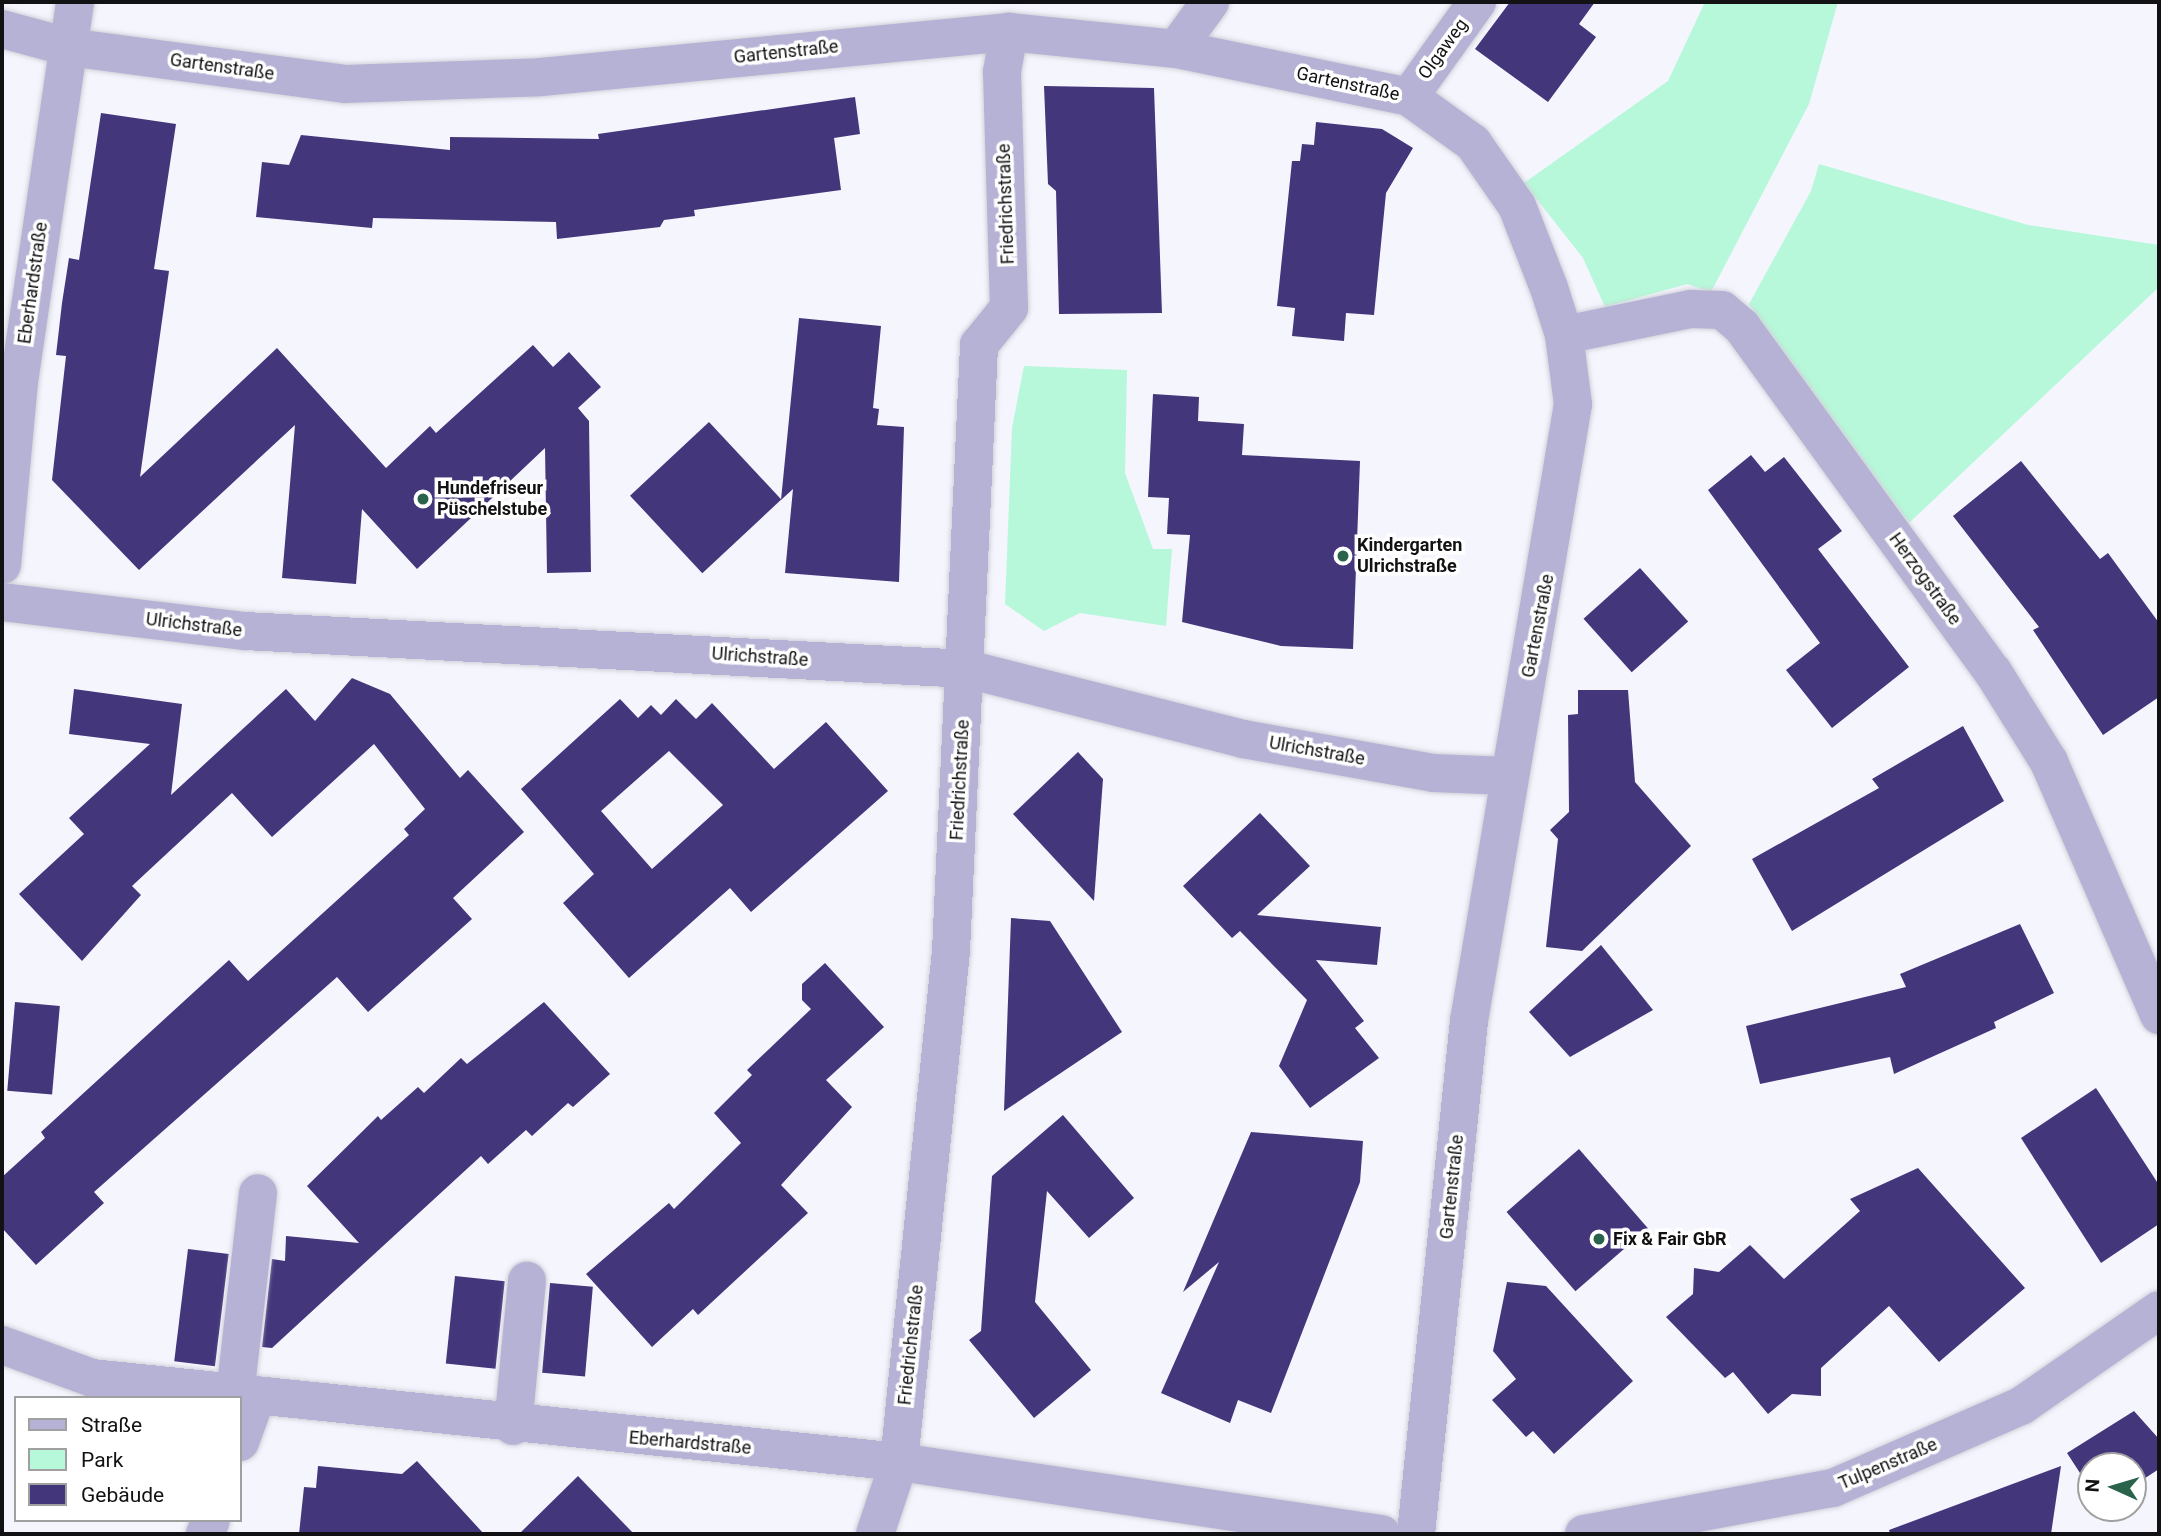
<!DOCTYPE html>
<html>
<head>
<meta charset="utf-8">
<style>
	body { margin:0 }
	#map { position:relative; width:2161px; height:1536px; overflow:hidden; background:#f5f5fe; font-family:Roboto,sans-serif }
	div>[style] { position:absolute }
	.green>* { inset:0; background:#b6f8d9 }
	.building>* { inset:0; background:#44367b; transform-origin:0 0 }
	.roads { filter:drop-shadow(0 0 2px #d1d1d9) drop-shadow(0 0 2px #d1d1d9) }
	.minor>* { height:38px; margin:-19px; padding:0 19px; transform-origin:19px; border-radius:19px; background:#b6b2d6 }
	.dots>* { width:19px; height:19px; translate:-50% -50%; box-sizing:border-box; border:4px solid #fff; border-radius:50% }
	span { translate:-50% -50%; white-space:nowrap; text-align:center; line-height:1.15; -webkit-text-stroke:7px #fff; paint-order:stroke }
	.street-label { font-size:18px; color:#121214 }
	.poi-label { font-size:18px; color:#121214; font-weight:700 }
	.left { translate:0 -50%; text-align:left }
	.frame { position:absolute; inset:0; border:4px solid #121214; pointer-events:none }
	.legend { position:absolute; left:14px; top:1396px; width:228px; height:126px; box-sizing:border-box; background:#fff; border:2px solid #a0a0a1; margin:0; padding:9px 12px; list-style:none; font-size:21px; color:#121214 }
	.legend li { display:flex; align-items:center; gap:14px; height:35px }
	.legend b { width:35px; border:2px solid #a0a0a1 }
	.north { position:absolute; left:2077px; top:1452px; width:70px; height:70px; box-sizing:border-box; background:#fff; border:2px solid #a0a0a1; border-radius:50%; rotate:274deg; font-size:19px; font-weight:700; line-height:28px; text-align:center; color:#121214 }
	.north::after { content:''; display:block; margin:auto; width:24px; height:32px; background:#2a634c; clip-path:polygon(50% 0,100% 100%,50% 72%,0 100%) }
</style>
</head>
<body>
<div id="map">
	<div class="green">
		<div style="clip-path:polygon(1705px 2px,1838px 2px,1809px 104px,1711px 292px,1687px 284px,1605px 307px,1583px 258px,1524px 183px,1668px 81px)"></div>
		<div style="clip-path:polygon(1819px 164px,2028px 225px,2159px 245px,2159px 287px,1909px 523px,1749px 304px,1811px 191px)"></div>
		<div style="clip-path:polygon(1024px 366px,1127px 370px,1125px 473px,1153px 549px,1172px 549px,1166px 626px,1080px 613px,1044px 631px,1005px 604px,1012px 428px)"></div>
	</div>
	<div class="building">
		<div style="clip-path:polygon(1510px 2px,1595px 2px,1579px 24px,1596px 37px,1548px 102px,1475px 49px)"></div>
		<div style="clip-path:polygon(1044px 86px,1154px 88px,1162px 313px,1059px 314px,1056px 191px,1048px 184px)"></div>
		<div style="clip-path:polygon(855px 97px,860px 134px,834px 138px,841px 190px,694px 210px,695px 216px,664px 220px,660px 227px,557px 239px,556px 222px,373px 218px,372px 228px,256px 217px,262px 162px,289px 165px,301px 135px,450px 150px,450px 137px,599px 139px,598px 134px)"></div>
		<div style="clip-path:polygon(101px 113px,176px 124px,154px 269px,169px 271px,140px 477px,277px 348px,386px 468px,430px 426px,436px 433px,533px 345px,553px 367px,569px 352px,601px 387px,578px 408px,589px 421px,591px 572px,547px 573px,545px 448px,417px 569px,362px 509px,356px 584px,282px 578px,295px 425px,139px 570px,52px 480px,66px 356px,56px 355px,62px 303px,69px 258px,79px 260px)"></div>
		<div style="clip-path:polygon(1316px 122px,1382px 129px,1413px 148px,1386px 193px,1374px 315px,1346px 313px,1344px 341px,1292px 336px,1295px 308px,1277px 306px,1292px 161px,1300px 161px,1302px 144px,1314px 145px)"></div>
		<div style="clip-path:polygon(799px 318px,881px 326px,873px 408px,879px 409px,877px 425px,904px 427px,899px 582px,785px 573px,793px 489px,781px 500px)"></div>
		<div style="clip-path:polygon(1153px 394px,1199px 397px,1198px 421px,1244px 424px,1242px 455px,1360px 461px,1353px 649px,1281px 646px,1182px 622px,1190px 535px,1167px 534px,1169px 498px,1148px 497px)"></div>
		<div style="left:709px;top:422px;width:106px;height:108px;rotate:47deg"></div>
		<div style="clip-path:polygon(1751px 455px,1765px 472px,1784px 457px,1842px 531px,1818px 549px,1909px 667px,1832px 728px,1786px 670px,1820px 643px,1708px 490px)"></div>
		<div style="clip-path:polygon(2021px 461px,2100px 559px,2108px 553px,2159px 623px,2159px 697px,2103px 735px,2033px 630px,2039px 627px,1953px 516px)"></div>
		<div style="left:1640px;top:568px;width:72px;height:76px;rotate:48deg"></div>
		<div style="clip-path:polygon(352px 678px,390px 694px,460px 778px,468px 770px,524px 832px,453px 898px,472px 919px,368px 1012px,337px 977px,94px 1192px,104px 1203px,36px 1265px,2px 1228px,2px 1177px,45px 1138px,41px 1132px,229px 960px,248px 981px,409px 835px,404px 829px,425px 809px,374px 744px,272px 837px,232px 793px,132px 886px,141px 895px,82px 961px,19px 894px,84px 834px,69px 818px,150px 744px,69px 734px,74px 689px,182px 704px,171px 795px,286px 689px,315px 721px)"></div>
		<div style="clip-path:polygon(1578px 690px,1628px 690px,1635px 782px,1691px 846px,1582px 951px,1546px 947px,1558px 839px,1550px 830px,1569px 812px,1568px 715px,1578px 714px)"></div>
		<div style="clip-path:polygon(evenodd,620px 699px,638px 718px,651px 705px,661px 715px,676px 699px,696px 719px,712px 703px,774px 769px,826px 722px,888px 791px,751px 912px,730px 888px,629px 978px,563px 903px,594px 874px,521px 789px,620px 699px,669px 751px,723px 805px,652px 869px,601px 811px,669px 751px)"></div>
		<div style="clip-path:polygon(1963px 726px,2004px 801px,1792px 931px,1752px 859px,1879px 788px,1872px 779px)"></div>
		<div style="clip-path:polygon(1078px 752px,1103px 779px,1094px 901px,1013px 814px)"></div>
		<div style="clip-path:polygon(1260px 813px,1310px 866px,1257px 915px,1381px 927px,1377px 965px,1316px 960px,1364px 1021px,1355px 1028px,1379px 1058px,1310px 1108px,1279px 1066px,1307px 1000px,1240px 931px,1232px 938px,1183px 886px)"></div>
		<div style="clip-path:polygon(1011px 918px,1050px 921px,1122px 1032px,1004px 1111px)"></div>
		<div style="clip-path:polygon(2020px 924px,2054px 993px,1994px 1022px,1996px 1028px,1894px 1074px,1890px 1057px,1760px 1084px,1746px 1026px,1906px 987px,1900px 974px)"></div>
		<div style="clip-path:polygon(1601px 945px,1653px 1010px,1570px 1057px,1529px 1012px)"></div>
		<div style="clip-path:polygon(825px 963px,884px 1027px,826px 1080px,852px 1107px,781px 1185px,808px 1213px,698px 1315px,693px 1309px,652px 1347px,586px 1274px,669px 1203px,674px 1209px,741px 1143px,714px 1113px,752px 1075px,747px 1070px,811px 1009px,802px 1000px,802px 984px)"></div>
		<div style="left:15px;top:1002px;width:45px;height:89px;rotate:5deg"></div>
		<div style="clip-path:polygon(544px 1002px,610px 1074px,573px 1107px,568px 1103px,532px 1136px,526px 1130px,488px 1164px,481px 1156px,272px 1348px,262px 1347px,272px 1259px,285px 1261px,286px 1236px,359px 1243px,307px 1186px,378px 1116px,381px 1120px,418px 1087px,424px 1093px,461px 1058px,467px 1064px)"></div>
		<div style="clip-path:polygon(2096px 1088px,2159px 1185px,2159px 1224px,2101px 1263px,2021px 1138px)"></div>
		<div style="clip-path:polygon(1063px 1115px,1134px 1198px,1089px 1238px,1047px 1191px,1035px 1302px,1091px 1370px,1034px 1418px,969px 1340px,981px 1331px,992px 1176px)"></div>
		<div style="clip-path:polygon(1251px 1132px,1363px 1141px,1360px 1182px,1271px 1413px,1238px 1400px,1230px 1423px,1161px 1393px,1219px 1262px,1183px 1292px)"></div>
		<div style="left:1579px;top:1149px;width:105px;height:96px;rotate:49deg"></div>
		<div style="clip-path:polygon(1918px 1168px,2025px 1288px,1939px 1362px,1889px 1306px,1821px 1368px,1821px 1396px,1792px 1394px,1768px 1414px,1733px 1372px,1725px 1378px,1666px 1317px,1693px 1294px,1694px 1268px,1719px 1272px,1750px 1245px,1784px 1279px,1860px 1211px,1850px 1199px)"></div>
		<div style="left:188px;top:1249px;width:41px;height:113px;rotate:7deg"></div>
		<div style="left:455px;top:1276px;width:50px;height:88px;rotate:6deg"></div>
		<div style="clip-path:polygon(1507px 1282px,1546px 1286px,1633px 1381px,1554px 1454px,1533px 1431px,1526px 1437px,1492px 1400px,1516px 1379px,1493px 1351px)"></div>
		<div style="left:550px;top:1283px;width:43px;height:90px;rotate:5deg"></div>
		<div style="clip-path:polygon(2134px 1411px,2159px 1439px,2159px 1469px,2133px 1486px,2133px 1466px,2091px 1466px,2091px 1490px,2067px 1453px)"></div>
		<div style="clip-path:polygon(417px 1461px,484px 1534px,299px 1534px,304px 1487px,316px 1488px,318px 1466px,402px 1474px)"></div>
		<div style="clip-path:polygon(2061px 1466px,2051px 1534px,1890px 1534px,1889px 1530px)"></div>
		<div style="clip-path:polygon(578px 1476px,634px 1534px,519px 1534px)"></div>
	</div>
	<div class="roads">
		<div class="minor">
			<div style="left:2px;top:29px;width:68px;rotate:15.3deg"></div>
			<div style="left:68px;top:47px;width:279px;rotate:7.6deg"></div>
			<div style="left:345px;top:84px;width:196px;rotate:-2deg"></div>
			<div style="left:541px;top:77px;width:470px;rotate:-5.5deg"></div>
			<div style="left:1009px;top:32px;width:168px;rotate:5.8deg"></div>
			<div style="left:1176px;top:49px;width:238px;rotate:11.6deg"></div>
			<div style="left:1409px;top:97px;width:79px;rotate:35.7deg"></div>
			<div style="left:1473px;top:143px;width:77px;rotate:55.1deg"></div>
			<div style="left:1517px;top:206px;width:88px;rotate:68.7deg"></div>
			<div style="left:1549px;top:288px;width:49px;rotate:72.3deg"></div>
			<div style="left:1564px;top:335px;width:70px;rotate:82.6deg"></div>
			<div style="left:1573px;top:404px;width:626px;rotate:99.57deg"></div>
			<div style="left:1469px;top:1021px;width:516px;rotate:95.9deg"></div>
			<div style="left:1176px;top:49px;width:58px;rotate:-54.1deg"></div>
			<div style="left:1409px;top:97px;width:117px;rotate:-54.4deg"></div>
			<div style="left:1564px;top:335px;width:130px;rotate:-11.6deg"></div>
			<div style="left:1691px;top:309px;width:31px;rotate:2deg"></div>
			<div style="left:1722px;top:310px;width:26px;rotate:40deg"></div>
			<div style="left:1742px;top:327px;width:427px;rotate:54deg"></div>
			<div style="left:1993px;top:672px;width:106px;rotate:58.1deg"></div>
			<div style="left:2049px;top:762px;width:276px;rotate:66.5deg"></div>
			<div style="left:2px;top:565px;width:184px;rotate:-84.7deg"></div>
			<div style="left:19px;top:382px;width:384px;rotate:-81.6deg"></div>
			<div style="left:2px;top:602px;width:245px;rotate:6.8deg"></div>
			<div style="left:245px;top:631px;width:723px;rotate:3.01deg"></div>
			<div style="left:967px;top:669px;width:285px;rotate:14.2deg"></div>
			<div style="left:1243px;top:739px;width:193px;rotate:10.1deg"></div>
			<div style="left:1433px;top:773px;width:75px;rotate:2.3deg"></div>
			<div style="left:2px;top:1345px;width:96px;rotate:20.1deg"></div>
			<div style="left:92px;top:1378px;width:811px;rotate:5.94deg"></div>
			<div style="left:899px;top:1462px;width:488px;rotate:8.5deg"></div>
			<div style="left:235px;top:1395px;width:203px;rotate:-83.5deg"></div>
			<div style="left:513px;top:1426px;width:146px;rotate:-84.5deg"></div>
			<div style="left:240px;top:1442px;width:47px;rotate:-70deg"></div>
			<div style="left:205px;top:1534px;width:15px;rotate:-67deg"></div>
			<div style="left:875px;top:1534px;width:76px;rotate:-71.6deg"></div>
			<div style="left:899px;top:1462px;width:514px;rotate:-84.19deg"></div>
			<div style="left:951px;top:951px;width:607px;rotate:-87.35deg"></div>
			<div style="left:979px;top:345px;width:48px;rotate:-51deg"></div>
			<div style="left:1009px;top:308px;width:236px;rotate:-91.7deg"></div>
			<div style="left:1002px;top:72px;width:41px;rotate:-80.1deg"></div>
			<div style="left:1584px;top:1534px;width:253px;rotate:-10.5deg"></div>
			<div style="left:1833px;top:1488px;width:205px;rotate:-23.6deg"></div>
			<div style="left:2021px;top:1406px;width:168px;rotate:-34.8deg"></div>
		</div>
	</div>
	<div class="dots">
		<div style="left:423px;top:499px;background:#2a634c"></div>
		<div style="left:1343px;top:556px;background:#2a634c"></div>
		<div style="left:1599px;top:1239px;background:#2a634c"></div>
	</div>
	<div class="street-label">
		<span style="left:1443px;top:49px;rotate:-54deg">Olgaweg</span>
		<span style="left:786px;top:52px;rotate:-6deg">Gartenstraße</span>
		<span style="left:222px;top:67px;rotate:8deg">Gartenstraße</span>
		<span style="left:1348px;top:84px;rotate:12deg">Gartenstraße</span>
		<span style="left:1006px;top:204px;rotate:-92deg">Friedrichstraße</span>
		<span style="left:33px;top:283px;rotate:-82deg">Eberhardstraße</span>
		<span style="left:1925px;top:579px;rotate:54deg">Herzogstraße</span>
		<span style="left:194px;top:625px;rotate:7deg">Ulrichstraße</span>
		<span style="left:1538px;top:626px;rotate:-79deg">Gartenstraße</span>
		<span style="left:760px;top:657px;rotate:4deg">Ulrichstraße</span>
		<span style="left:1317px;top:751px;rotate:10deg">Ulrichstraße</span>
		<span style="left:960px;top:780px;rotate:-87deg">Friedrichstraße</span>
		<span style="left:1452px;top:1187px;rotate:-84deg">Gartenstraße</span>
		<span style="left:911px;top:1345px;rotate:-84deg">Friedrichstraße</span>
		<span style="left:690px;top:1443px;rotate:5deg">Eberhardstraße</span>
		<span style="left:1888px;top:1464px;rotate:-23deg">Tulpenstraße</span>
	</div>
	<div class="poi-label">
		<span class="left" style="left:437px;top:499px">Hundefriseur<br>Püschelstube</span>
		<span class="left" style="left:1357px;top:556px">Kindergarten<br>Ulrichstraße</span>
		<span class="left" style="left:1613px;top:1239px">Fix &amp; Fair GbR</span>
	</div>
	<div class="frame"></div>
	<ul class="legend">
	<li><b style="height:9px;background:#b6b2d6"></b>Straße</li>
	<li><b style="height:19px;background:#b6f8d9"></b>Park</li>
	<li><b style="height:19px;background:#44367b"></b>Gebäude</li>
	</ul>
	<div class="north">N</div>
</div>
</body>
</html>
